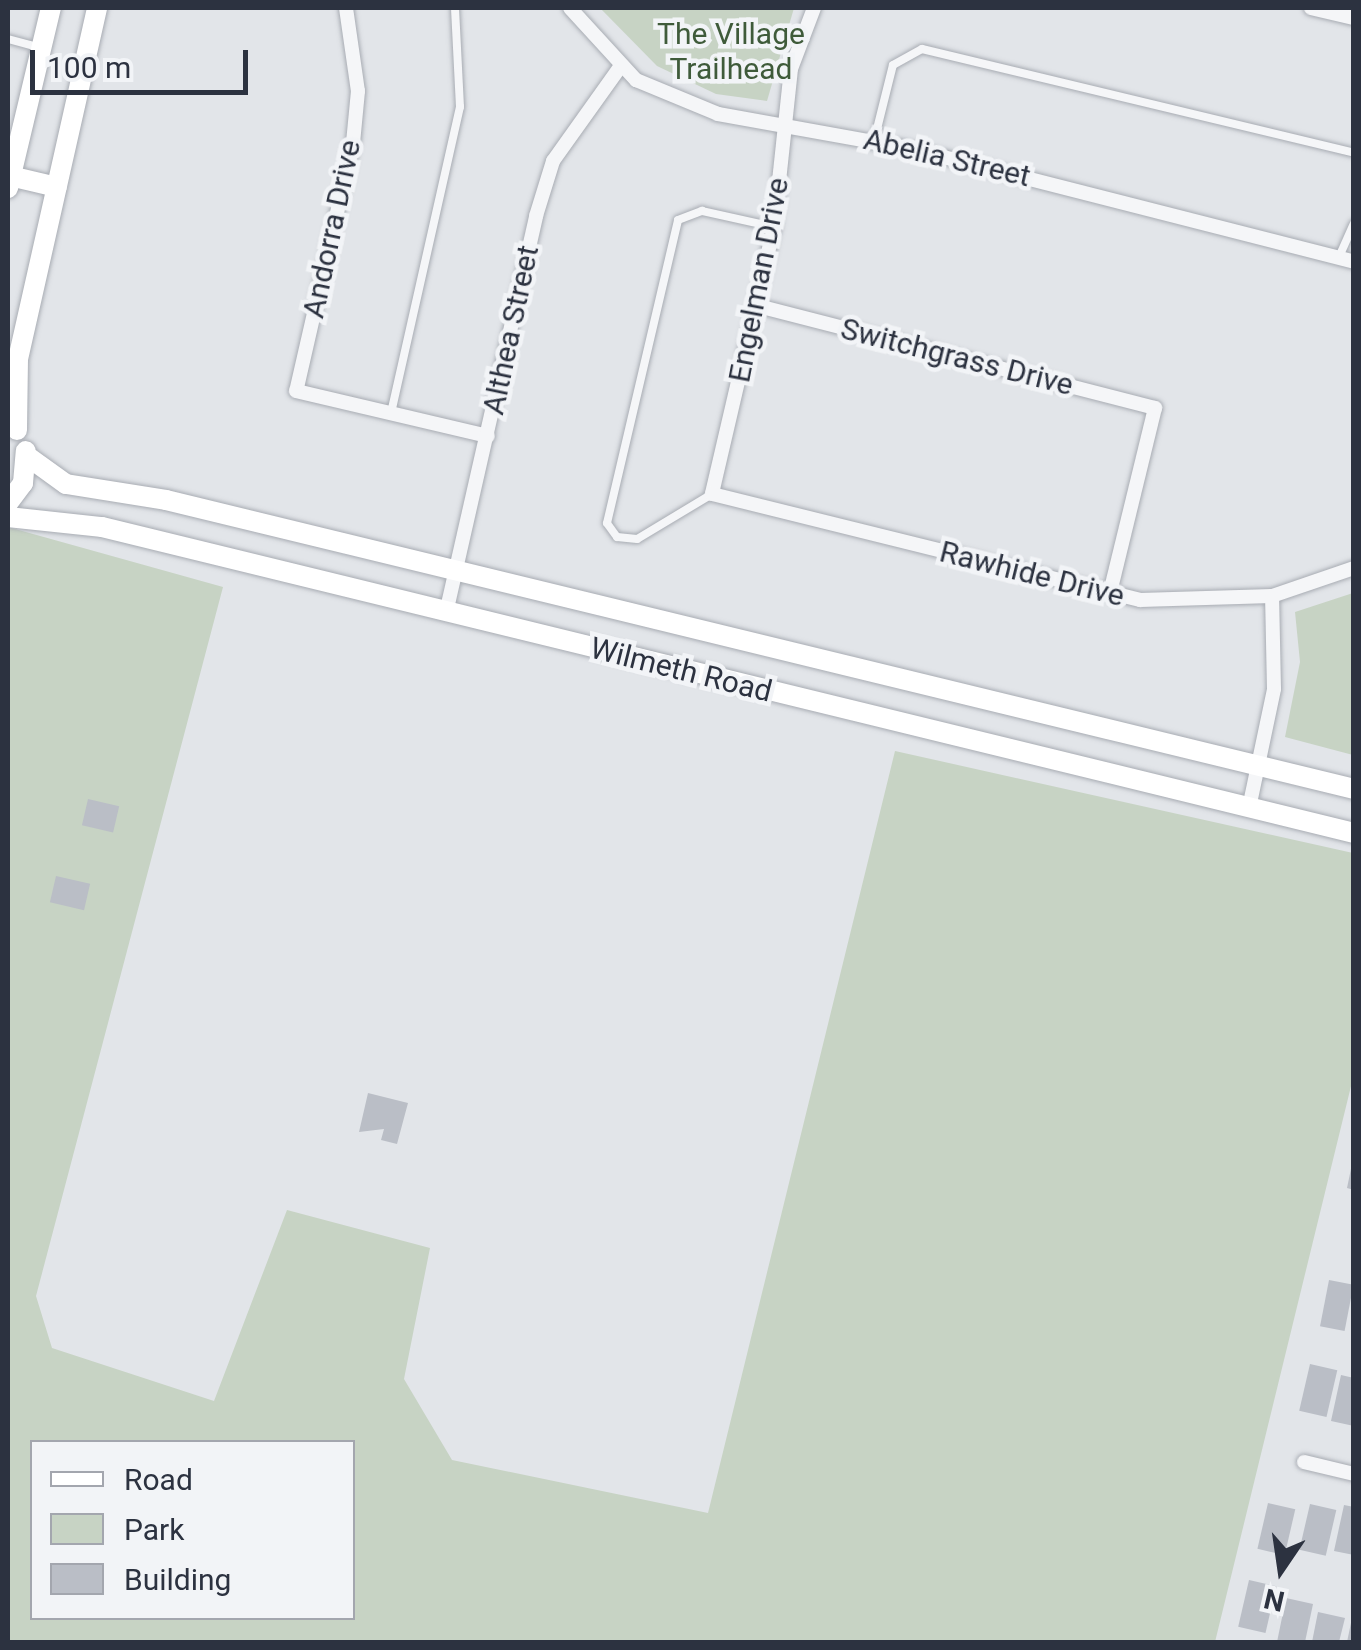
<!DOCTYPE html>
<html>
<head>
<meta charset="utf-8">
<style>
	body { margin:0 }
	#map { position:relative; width:1361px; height:1650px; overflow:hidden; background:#e2e5e9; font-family:Roboto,sans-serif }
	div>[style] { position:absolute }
	.green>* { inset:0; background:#c7d3c4 }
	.building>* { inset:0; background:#babec6; transform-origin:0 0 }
	.roads { filter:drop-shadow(0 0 2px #a8acb3) drop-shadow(0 0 2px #a8acb3) }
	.lane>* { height:8px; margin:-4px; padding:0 4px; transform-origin:4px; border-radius:4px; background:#f5f6f8 }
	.street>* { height:14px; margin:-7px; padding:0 7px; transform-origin:7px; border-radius:7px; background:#f5f6f8 }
	.secondary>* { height:20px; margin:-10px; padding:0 10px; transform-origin:10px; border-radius:10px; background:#fff }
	span { translate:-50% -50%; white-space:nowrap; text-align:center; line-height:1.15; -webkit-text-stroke:9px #f2f4f7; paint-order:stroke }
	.park-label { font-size:30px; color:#3f5b3a }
	.street-label { font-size:30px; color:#2c3240 }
	.frame { position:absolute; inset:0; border:10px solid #2c3240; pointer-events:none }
	.legend { position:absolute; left:30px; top:1440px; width:325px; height:180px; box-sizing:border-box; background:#f2f4f7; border:2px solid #a3a6ae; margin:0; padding:12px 18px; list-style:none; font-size:30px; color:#2c3240 }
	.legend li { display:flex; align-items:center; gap:20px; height:50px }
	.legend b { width:50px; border:2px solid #a3a6ae }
	.north { position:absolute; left:1231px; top:1520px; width:100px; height:100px; -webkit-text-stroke:8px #f2f4f7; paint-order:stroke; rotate:193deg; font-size:28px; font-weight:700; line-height:40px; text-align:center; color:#2c3240 }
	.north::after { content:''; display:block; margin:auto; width:35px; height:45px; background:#2c3240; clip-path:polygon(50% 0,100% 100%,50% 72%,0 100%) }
	.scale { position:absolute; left:30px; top:50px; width:218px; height:45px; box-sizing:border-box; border:5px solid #2c3240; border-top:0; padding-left:12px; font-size:30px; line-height:35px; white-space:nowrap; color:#2c3240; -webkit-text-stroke:8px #f2f4f7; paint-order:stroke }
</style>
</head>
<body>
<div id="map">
	<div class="green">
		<div style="clip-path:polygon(600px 8px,794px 8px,767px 101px,716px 94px,657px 66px)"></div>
		<div style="clip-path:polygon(evenodd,8px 527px,223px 587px,36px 1296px,52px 1348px,214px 1401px,287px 1210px,430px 1248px,404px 1379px,452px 1460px,708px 1513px,895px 751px,1353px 853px,1353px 1078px,1215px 1642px,8px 1642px,8px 527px,32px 1442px,352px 1442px,352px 1618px,32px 1618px,32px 1442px)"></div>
		<div style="clip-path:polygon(1353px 593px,1354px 593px,1353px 755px,1285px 737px,1300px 662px,1295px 612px)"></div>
	</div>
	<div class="building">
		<div style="left:88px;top:799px;width:32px;height:27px;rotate:13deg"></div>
		<div style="left:56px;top:876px;width:35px;height:27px;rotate:13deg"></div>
		<div style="clip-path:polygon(368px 1093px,408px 1103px,397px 1144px,381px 1140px,384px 1129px,359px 1132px)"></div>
		<div style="clip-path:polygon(1352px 1164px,1354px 1164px,1354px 1190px,1347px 1188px)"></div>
		<div style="left:1329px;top:1280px;width:25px;height:47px;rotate:11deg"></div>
		<div style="left:1310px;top:1364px;width:28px;height:48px;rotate:13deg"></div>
		<div style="clip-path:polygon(1341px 1375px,1354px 1378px,1354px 1426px,1331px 1421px)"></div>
		<div style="left:1268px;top:1503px;width:28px;height:47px;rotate:13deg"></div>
		<div style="left:1310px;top:1504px;width:27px;height:47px;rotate:13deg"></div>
		<div style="clip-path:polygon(1344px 1505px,1354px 1507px,1354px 1555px,1334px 1551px)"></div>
		<div style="left:1249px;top:1580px;width:28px;height:48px;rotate:13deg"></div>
		<div style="clip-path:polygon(1286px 1598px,1313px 1604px,1305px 1642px,1277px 1642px)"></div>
		<div style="clip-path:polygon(1318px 1612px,1345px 1618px,1339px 1642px,1312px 1642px)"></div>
		<div style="clip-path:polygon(1352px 1618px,1354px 1642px,1347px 1642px)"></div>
	</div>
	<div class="roads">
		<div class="lane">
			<div style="left:8px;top:39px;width:35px;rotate:15deg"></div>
			<div style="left:874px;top:141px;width:78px;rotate:-76deg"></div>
			<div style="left:893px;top:65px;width:33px;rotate:-29deg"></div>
			<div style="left:922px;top:49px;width:444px;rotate:13.5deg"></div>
			<div style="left:1339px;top:257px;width:36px;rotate:-66deg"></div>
			<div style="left:391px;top:413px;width:314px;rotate:-77.3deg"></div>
			<div style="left:460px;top:107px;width:99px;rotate:-92.9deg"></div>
			<div style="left:712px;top:494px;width:87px;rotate:149deg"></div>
			<div style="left:637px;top:539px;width:20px;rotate:-174deg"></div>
			<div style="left:617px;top:537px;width:17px;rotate:-126deg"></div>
			<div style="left:607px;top:523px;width:311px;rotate:-76.8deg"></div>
			<div style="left:678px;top:220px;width:26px;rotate:-21deg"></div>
			<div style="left:702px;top:211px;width:74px;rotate:12.5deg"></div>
		</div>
		<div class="street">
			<div style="left:346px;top:8px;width:84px;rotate:81.8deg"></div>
			<div style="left:358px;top:91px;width:52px;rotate:95.5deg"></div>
			<div style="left:353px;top:143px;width:254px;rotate:102.9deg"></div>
			<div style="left:296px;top:391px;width:197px;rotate:13.2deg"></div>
			<div style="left:570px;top:8px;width:98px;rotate:47.5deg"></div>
			<div style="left:636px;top:80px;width:89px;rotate:22.5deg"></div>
			<div style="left:718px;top:114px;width:197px;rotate:10.2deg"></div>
			<div style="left:912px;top:149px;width:456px;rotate:14.3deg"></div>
			<div style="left:814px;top:8px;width:65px;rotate:110.7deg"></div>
			<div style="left:791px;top:69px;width:159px;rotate:96.1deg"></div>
			<div style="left:774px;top:227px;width:274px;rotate:103.1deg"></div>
			<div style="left:712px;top:494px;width:441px;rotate:13.9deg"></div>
			<div style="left:1140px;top:600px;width:132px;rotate:-1.7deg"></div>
			<div style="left:1272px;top:596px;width:87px;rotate:-18.9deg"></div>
			<div style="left:1311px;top:8px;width:44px;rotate:13.1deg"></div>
			<div style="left:758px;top:306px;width:410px;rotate:14.4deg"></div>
			<div style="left:1155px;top:408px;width:190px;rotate:103.7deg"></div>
			<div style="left:446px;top:613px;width:407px;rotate:-77.2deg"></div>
			<div style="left:536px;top:216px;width:58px;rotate:-72.8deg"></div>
			<div style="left:553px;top:161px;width:115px;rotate:-54.5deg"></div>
			<div style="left:1249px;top:808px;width:122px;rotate:-78.1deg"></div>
			<div style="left:1274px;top:689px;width:93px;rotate:-91.2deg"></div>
			<div style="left:1304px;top:1462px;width:51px;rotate:13.5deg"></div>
		</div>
		<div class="secondary">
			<div style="left:10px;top:176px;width:48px;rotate:13.2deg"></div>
			<div style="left:8px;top:188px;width:185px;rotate:-76.6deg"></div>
			<div style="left:17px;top:430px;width:71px;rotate:-89.2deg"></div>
			<div style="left:18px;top:359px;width:360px;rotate:-77.3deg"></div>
			<div style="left:27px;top:456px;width:48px;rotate:35.7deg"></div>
			<div style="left:66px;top:484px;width:101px;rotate:9.1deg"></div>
			<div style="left:166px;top:500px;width:1223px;rotate:13.67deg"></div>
			<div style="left:8px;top:503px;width:25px;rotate:-53deg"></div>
			<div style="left:23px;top:483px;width:32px;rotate:-85deg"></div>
			<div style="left:8px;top:517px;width:95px;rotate:6.1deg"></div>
			<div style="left:102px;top:527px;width:1289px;rotate:13.73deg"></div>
		</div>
	</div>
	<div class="park-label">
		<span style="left:731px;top:51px">The Village<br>Trailhead</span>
	</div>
	<div class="street-label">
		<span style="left:947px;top:158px;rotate:13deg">Abelia Street</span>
		<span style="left:332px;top:229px;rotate:-78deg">Andorra Drive</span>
		<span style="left:759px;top:280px;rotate:-79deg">Engelman Drive</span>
		<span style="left:511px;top:330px;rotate:-78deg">Althea Street</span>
		<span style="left:957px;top:357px;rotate:14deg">Switchgrass Drive</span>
		<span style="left:1032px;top:574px;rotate:14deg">Rawhide Drive</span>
		<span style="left:681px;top:670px;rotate:14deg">Wilmeth Road</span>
	</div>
	<div class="frame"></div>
	<ul class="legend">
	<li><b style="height:12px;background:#fff"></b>Road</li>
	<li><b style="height:28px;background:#c7d3c4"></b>Park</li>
	<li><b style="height:28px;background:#babec6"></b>Building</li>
	</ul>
	<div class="north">N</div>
	<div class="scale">100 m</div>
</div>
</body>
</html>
